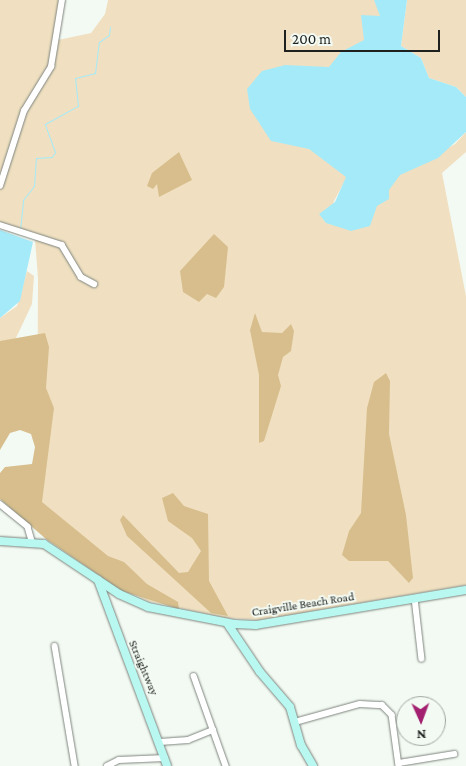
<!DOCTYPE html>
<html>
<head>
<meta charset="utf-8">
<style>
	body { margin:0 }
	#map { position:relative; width:466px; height:766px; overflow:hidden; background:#f3faf3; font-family:"Crimson Pro",serif }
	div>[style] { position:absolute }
	.green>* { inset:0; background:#f0e0c1 }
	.forest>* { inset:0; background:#d7be8c }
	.water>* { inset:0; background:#a5eaf8 }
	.stream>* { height:1px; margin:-0.5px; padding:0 0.5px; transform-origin:0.5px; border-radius:0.5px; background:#a5eaf8 }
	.roads { filter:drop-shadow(0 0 1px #7e847e) drop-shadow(0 0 1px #7e847e) }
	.street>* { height:5.5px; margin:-2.75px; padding:0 2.75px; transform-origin:2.75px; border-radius:2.75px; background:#fff }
	.secondary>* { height:8px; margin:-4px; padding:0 4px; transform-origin:4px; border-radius:4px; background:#b8f8f0 }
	span { translate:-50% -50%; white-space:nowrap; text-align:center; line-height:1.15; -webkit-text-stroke:4px #f3faf3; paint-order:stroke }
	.street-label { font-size:12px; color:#1f211f }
	.north { position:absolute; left:396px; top:696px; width:50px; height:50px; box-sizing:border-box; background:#f3faf3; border:1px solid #9ea39e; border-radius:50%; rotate:178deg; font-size:14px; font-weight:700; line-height:20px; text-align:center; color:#1f211f }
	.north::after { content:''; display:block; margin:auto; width:18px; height:22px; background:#a2206f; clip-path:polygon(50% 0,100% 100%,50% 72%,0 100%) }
	.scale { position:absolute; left:284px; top:30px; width:156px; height:22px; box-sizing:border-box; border:2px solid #1f211f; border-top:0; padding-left:6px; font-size:15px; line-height:18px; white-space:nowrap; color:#1f211f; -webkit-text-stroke:4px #f3faf3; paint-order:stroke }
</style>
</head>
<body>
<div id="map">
	<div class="green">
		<div style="clip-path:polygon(0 0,60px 0,58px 40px,91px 33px,105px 14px,108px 0,380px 0,380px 16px,309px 149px,338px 166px,347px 177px,333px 203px,386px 188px,398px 174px,455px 144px,466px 132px,466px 152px,442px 173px,466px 296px,466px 585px,260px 620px,226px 618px,148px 601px,122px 589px,29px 523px,37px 492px,38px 278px,35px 239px,0 227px)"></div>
		<div style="clip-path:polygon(407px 0,466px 0,466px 97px,456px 87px,429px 78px,421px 58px,401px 46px)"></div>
		<div style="clip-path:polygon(27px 271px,34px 276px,32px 304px,0 372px,0 318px,17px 306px)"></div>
	</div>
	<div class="forest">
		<div style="clip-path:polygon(179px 152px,192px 180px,159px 197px,157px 184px,153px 189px,147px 186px,152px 173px)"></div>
		<div style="clip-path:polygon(214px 234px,228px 247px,224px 287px,216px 298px,207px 294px,199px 302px,183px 292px,180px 271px)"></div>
		<div style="clip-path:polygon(255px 313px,262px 332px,282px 333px,291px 324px,294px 331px,291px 351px,283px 357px,278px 375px,281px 386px,264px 441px,259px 443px,259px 375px,250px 330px)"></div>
		<div style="clip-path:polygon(45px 333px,49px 347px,46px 388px,54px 408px,42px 502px,108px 556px,124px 562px,147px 584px,178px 602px,179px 609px,122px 591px,46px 539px,0 499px,0 473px,5px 467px,32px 464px,35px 447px,31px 434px,20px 430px,10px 433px,0 450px,0 341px)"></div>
		<div style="clip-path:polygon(386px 373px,390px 381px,389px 434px,406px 515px,413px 578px,409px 583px,388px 561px,349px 561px,342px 555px,349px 531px,361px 513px,367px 408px,374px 382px)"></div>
		<div style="clip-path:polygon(173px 493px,184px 506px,208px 514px,209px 581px,228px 616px,211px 613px,127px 536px,120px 520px,123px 515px,179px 573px,188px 572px,201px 551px,192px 538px,168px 521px,162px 498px)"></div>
	</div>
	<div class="water">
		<div style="clip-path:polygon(374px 0,407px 0,401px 46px,421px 58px,429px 78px,456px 87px,466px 97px,466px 132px,438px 158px,400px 175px,389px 190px,389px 199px,377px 206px,370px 226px,351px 231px,326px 223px,319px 214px,335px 202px,346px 177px,309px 149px,271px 141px,250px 109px,247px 89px,262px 71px,285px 65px,329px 67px,341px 52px,364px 40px,361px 15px,380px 16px)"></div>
		<div style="clip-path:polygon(0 230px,33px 242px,20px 301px,0 318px)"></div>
	</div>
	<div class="stream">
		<div style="left:20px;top:230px;width:30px;rotate:-84deg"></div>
		<div style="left:23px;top:200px;width:18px;rotate:-52deg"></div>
		<div style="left:34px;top:186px;width:28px;rotate:-86deg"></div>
		<div style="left:36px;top:158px;width:16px;rotate:-4deg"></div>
		<div style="left:52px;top:157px;width:6px;rotate:-59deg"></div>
		<div style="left:55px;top:152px;width:30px;rotate:-110deg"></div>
		<div style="left:45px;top:124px;width:38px;rotate:-29deg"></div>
		<div style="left:78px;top:106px;width:28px;rotate:-96deg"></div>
		<div style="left:75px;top:78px;width:21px;rotate:-14deg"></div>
		<div style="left:95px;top:73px;width:31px;rotate:-83deg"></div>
		<div style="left:99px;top:42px;width:12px;rotate:-35deg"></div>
		<div style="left:109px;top:35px;width:8px;rotate:-83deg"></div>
	</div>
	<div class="roads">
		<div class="street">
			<div style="left:0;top:186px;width:79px;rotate:-72.3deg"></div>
			<div style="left:24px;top:111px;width:52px;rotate:-58.5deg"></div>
			<div style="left:51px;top:67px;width:68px;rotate:-80.7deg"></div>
			<div style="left:0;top:225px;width:65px;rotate:17.9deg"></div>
			<div style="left:62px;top:245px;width:37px;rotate:59deg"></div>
			<div style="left:81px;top:277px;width:15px;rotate:28deg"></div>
			<div style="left:0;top:504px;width:36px;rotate:39deg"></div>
			<div style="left:28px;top:527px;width:15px;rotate:74deg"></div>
			<div style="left:415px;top:598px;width:61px;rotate:83.5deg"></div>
			<div style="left:55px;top:646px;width:122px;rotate:80.5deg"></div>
			<div style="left:194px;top:676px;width:96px;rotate:70.4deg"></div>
			<div style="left:295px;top:722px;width:67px;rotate:-15.5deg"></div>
			<div style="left:360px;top:704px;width:22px;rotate:3deg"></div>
			<div style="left:382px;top:705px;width:14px;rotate:45deg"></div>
			<div style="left:392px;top:715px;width:51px;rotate:82.2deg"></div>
			<div style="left:160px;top:742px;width:28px;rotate:-4deg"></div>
			<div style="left:188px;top:740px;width:27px;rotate:-22deg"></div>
			<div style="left:399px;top:763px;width:56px;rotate:-9.3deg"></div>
			<div style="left:107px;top:766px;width:13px;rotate:-27deg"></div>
			<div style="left:119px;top:760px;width:46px;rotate:-2.5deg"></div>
		</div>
		<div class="secondary">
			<div style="left:0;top:541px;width:44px;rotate:3.9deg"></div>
			<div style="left:44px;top:544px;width:90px;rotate:33.7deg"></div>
			<div style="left:119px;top:594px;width:32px;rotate:24deg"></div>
			<div style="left:148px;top:607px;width:89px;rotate:11.1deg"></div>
			<div style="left:235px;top:624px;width:21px;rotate:3deg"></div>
			<div style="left:256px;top:625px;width:213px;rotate:-9.5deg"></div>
			<div style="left:98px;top:580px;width:198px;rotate:69.6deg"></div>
			<div style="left:227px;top:623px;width:59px;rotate:56deg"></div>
			<div style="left:260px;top:672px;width:46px;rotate:49.4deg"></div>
			<div style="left:290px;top:707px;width:40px;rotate:74deg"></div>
			<div style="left:301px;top:745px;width:24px;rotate:60deg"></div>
		</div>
	</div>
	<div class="street-label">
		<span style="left:303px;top:605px;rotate:-9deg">Craigville Beach Road</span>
		<span style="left:143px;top:668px;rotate:67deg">Straightway</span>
	</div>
	<div class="north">N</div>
	<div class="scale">200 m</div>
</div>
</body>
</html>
